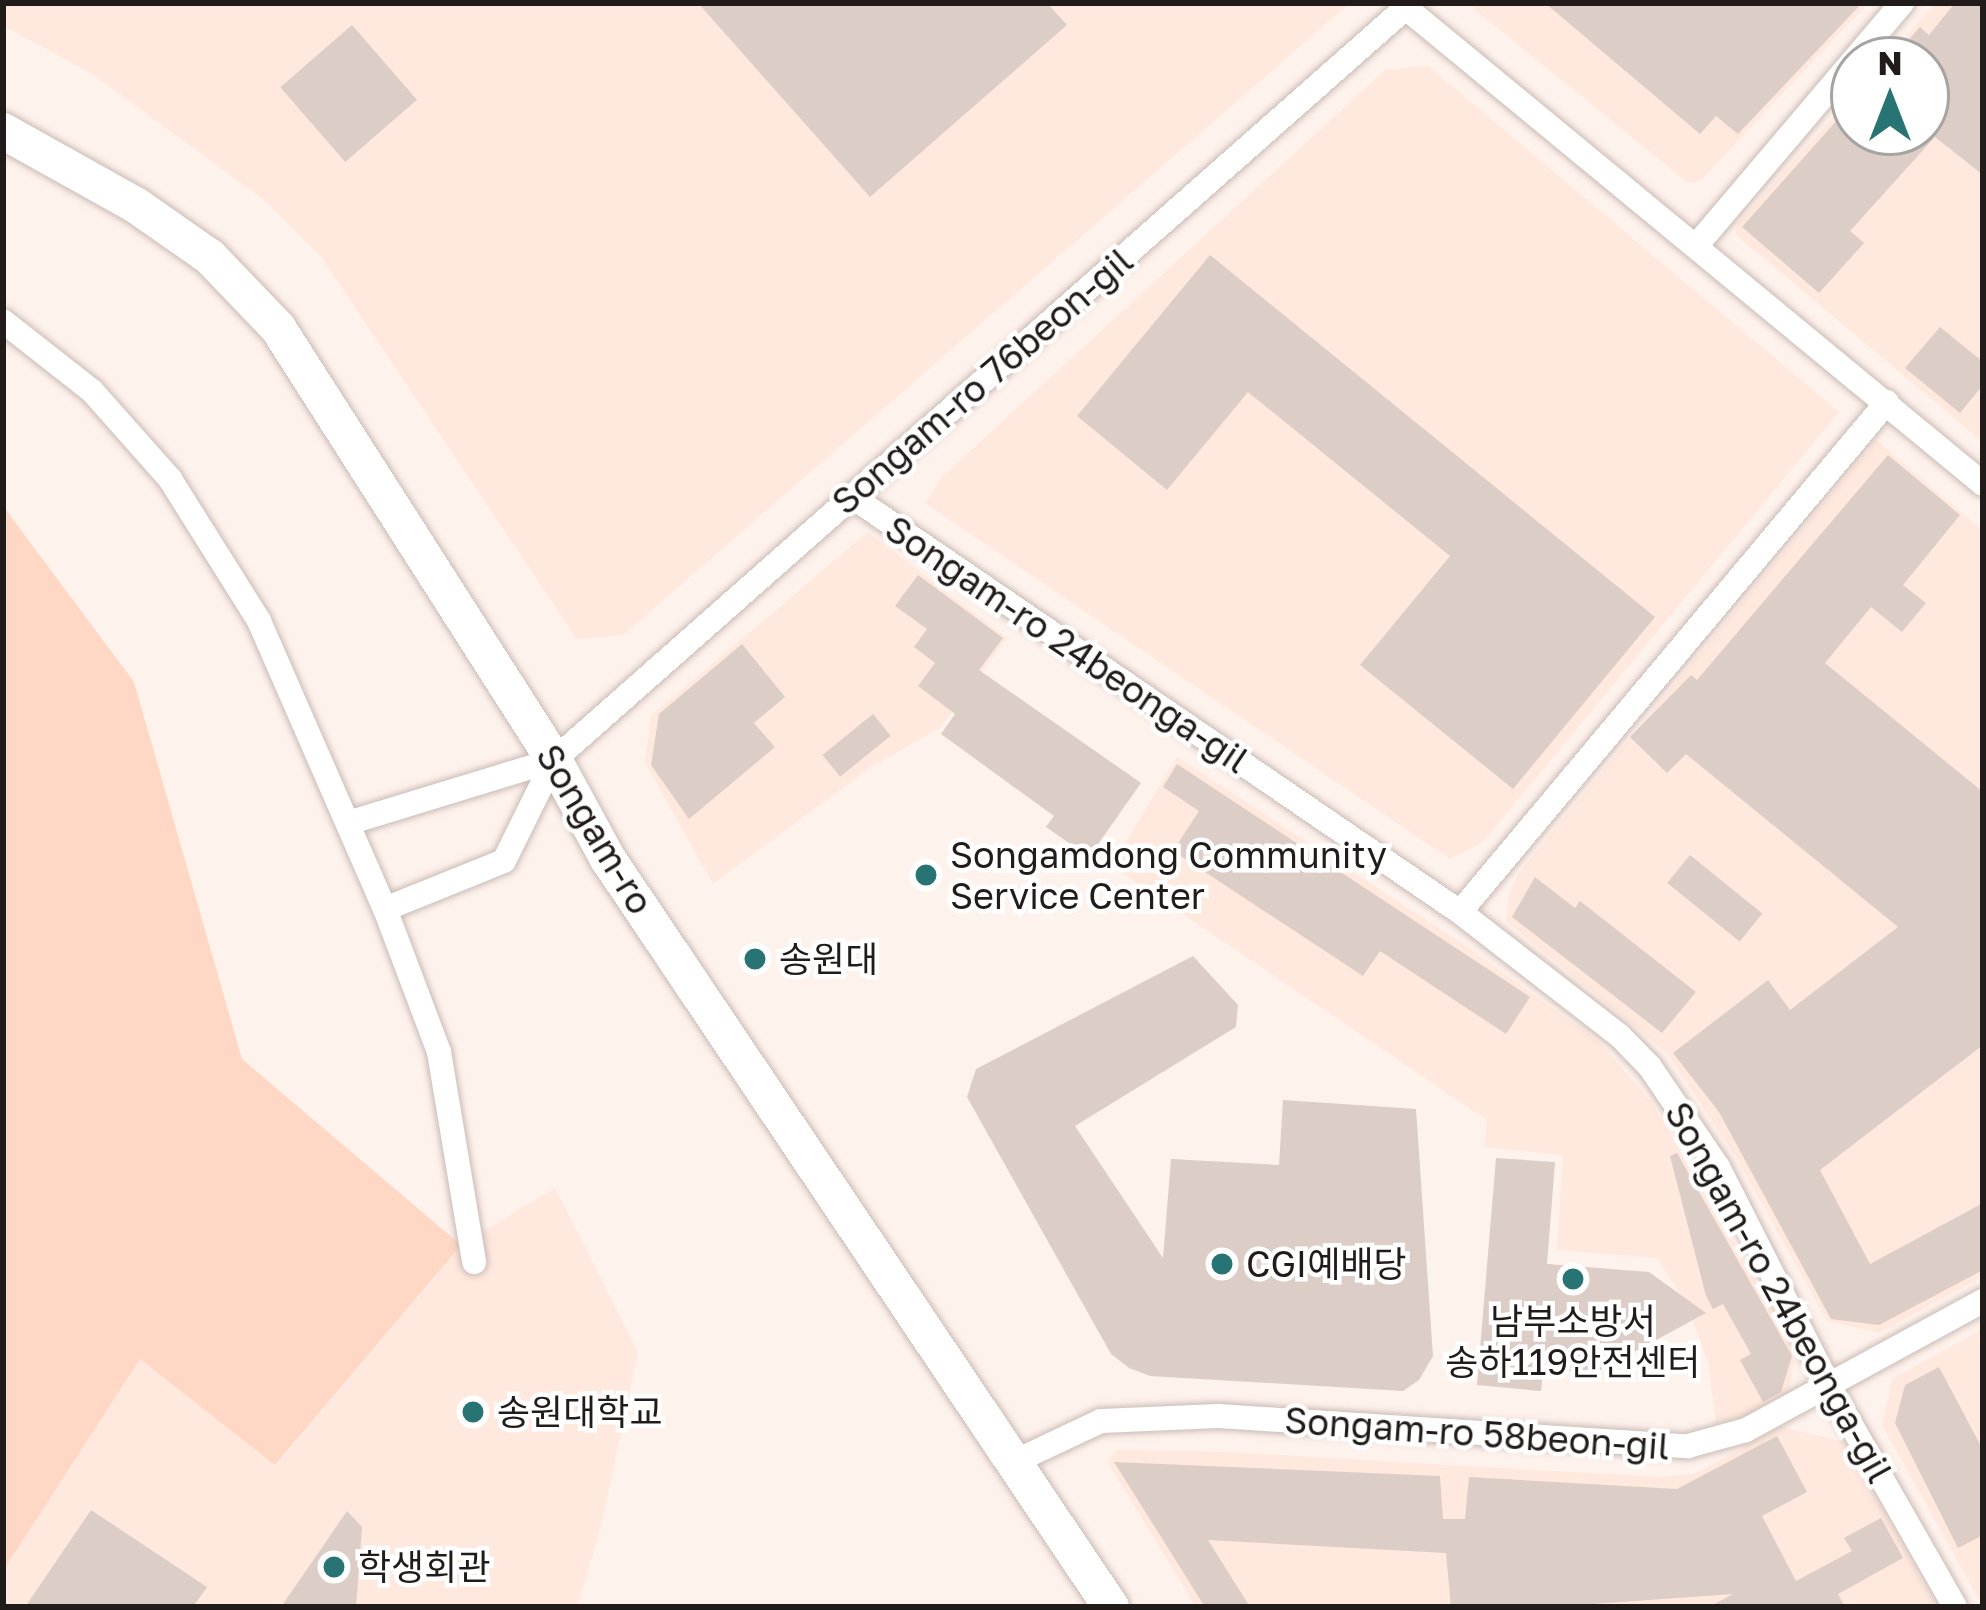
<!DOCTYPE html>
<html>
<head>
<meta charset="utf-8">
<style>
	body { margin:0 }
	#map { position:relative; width:1986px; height:1610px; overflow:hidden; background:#fef2ec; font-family:"Golos Text","Noto Sans KR",sans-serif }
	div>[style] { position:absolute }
	.built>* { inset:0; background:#ffe8dd }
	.green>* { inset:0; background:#ffd7c5 }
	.building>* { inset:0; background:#dccdc6; transform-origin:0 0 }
	.roads { filter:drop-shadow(0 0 3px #cabbb5) drop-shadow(0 0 3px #cabbb5) }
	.street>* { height:24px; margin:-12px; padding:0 12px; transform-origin:12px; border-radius:12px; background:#fff }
	.secondary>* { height:36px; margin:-18px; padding:0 18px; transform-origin:18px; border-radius:18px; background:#fff }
	.dots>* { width:33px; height:33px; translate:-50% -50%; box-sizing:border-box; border:6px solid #fff; border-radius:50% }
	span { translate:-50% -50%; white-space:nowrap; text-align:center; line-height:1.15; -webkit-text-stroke:9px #fff; paint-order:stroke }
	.street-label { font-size:36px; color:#211c19 }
	.poi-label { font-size:36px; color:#211c19 }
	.left { translate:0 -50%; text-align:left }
	.frame { position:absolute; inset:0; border:6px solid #211c19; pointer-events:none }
	.north { position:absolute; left:1830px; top:36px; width:120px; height:120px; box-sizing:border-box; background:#fff; border:3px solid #a6a4a3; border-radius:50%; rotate:0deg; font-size:33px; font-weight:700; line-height:48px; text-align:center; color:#211c19 }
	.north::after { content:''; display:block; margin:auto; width:42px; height:54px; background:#287373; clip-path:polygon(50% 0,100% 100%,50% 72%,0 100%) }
</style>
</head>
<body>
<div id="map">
	<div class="built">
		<div style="clip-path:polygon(3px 3px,1350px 3px,623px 635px,577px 639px,321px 257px,267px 202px,91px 73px,3px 26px)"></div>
		<div style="clip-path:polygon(1474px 3px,1868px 3px,1700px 181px,1687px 182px,1474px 9px)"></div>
		<div style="clip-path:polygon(1936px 3px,1983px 3px,1983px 442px,1736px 235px,1737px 224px,1854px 94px,1854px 132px,1926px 132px,1926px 60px,1885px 60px)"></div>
		<div style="clip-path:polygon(1428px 66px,1839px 412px,1483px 842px,1450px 859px,925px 503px,942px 477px,1385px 70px)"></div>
		<div style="clip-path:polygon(1876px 440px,1983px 531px,1983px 1276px,1879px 1333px,1827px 1321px,1736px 1157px,1667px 1053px,1506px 921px,1509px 894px,1520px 871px)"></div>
		<div style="clip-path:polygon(868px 532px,1007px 638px,941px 727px,871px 767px,713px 884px,645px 762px,651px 716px)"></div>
		<div style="clip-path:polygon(1177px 757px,1463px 944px,1598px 1041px,1652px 1103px,1791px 1341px,1794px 1362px,1788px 1395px,1755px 1414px,1716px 1423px,1708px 1362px,1685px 1300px,1657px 1258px,1557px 1250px,1563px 1155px,1484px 1147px,1487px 1120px,1112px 866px)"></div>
		<div style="clip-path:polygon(555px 1188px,638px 1352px,600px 1531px,577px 1607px,3px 1607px,3px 1571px,140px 1359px,276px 1465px,461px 1245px)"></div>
		<div style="clip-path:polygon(1983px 1329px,1983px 1607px,1882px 1425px,1892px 1379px)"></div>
		<div style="clip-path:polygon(1781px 1427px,1844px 1442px,1937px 1607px,1196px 1607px,1107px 1461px,1117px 1450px,1225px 1452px,1658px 1477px,1695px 1474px)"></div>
	</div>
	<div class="green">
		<div style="clip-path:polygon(3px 506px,134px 682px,242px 1059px,461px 1245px,275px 1465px,140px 1359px,3px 1571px)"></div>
	</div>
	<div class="building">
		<div style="clip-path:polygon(698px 3px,1047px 3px,1067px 25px,870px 197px)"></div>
		<div style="clip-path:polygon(1545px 3px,1862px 3px,1738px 134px,1716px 116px,1700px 134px)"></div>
		<div style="clip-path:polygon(1955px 3px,1983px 3px,1983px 175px,1935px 137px,1850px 231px,1864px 243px,1819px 293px,1742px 227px,1854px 101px,1854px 132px,1929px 132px,1926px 60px,1891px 60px,1920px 27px,1929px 35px)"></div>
		<div style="left:352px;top:25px;width:99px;height:95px;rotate:49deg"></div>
		<div style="clip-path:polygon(1210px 255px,1655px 617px,1513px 789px,1360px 665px,1450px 556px,1248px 392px,1167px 490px,1077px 416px)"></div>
		<div style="clip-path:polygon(1940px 327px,1983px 362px,1983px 385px,1960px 413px,1905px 368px)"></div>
		<div style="clip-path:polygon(1888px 455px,1960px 515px,1903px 585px,1926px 603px,1902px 632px,1871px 607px,1825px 663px,1983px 792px,1983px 1045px,1820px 1170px,1870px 1264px,1983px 1203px,1983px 1270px,1879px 1325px,1831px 1319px,1719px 1112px,1673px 1053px,1768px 980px,1790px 1010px,1898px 927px,1686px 754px,1667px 773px,1630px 737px,1691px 675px,1697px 680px)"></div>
		<div style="clip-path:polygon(918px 575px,1003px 638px,979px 670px,1141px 783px,1089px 857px,1046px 827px,1054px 816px,941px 734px,955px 714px,918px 686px,935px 663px,914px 647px,927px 629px,895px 606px)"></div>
		<div style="clip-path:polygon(742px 644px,785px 697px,754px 723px,775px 747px,689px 819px,651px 765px,659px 714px)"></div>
		<div style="left:873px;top:714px;width:28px;height:65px;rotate:51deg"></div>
		<div style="clip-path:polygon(1177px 764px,1530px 997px,1506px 1034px,1380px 951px,1363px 976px,1173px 851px,1199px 811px,1163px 787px)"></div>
		<div style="left:1690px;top:855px;width:93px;height:36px;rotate:39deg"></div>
		<div style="clip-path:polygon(1535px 877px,1575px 908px,1580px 901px,1696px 992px,1662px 1033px,1512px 917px)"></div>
		<div style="clip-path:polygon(1193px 956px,1238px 1005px,1236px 1027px,1075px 1126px,1163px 1258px,1171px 1159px,1279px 1165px,1283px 1100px,1416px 1109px,1433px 1356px,1419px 1380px,1403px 1391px,1150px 1376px,1129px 1368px,1111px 1354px,967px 1097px,976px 1069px)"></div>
		<div style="clip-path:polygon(1677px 1153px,1792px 1356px,1781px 1392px,1763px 1402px,1740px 1360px,1751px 1354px,1723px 1304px,1713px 1309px,1706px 1296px,1670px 1156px)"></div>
		<div style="clip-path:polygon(1496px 1158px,1555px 1162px,1547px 1264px,1649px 1272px,1706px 1313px,1595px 1373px,1543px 1369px,1541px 1391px,1477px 1385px)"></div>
		<div style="clip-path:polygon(1939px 1367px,1983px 1450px,1983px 1535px,1958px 1548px,1895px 1423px,1905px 1385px)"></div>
		<div style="clip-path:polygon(1777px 1436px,1807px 1492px,1762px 1516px,1796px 1581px,1852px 1551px,1844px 1538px,1881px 1518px,1903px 1558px,1838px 1594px,1845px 1607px,1709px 1607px,1733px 1594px,1550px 1607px,1451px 1607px,1446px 1553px,1208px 1540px,1250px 1607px,1205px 1607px,1114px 1462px,1440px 1476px,1443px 1519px,1465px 1519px,1469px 1477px,1677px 1489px)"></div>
		<div style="clip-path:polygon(91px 1510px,207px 1587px,193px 1607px,25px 1607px)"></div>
		<div style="clip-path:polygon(347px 1511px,362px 1527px,356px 1607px,281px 1607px)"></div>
	</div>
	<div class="roads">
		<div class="street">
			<div style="left:1406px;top:8px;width:748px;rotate:39.52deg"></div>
			<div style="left:1696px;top:246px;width:319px;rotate:-49.7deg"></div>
			<div style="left:3px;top:321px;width:113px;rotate:38.2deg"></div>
			<div style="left:92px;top:391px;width:118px;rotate:48.4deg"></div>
			<div style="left:170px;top:479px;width:168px;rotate:57.9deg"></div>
			<div style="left:259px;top:621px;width:314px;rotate:66.4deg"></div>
			<div style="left:385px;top:909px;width:153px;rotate:69.3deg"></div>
			<div style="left:439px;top:1052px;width:213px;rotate:80.5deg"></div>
			<div style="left:851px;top:496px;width:738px;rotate:34.34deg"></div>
			<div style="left:1460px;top:912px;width:202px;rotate:37.8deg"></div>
			<div style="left:1620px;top:1036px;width:43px;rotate:45.9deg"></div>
			<div style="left:1650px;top:1067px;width:121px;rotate:55.8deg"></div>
			<div style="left:1718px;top:1167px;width:246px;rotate:63.1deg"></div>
			<div style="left:1829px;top:1386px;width:254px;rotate:60.3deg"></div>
			<div style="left:348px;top:823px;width:215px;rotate:-17deg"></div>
			<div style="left:385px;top:909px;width:128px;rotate:-22deg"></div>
			<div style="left:504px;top:861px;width:113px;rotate:-63.7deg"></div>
			<div style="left:554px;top:760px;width:1143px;rotate:-41.45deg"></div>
			<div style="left:1460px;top:912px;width:665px;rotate:-50.06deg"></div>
			<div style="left:1016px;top:1461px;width:94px;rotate:-25.2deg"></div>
			<div style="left:1101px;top:1421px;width:117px;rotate:-2.4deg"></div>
			<div style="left:1218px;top:1416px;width:471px;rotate:3.7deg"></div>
			<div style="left:1688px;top:1446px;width:60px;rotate:-15.4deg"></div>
			<div style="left:1746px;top:1430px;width:270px;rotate:-28.6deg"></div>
		</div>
		<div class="secondary">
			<div style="left:3px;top:131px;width:154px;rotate:29.2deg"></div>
			<div style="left:137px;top:206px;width:89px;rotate:34.9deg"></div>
			<div style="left:210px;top:257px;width:98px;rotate:46.2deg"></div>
			<div style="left:278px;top:328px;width:513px;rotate:57.43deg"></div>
			<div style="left:554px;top:760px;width:113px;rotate:61.4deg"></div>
			<div style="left:608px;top:859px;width:901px;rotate:56.08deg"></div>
		</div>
	</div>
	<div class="dots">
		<div style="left:926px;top:875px;background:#287373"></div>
		<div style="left:755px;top:959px;background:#287373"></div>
		<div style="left:1222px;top:1264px;background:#287373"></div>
		<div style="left:1573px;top:1279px;background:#287373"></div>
		<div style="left:473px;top:1412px;background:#287373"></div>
		<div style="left:334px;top:1567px;background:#287373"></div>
	</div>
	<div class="street-label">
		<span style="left:982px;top:381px;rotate:-41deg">Songam-ro 76beon-gil</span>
		<span style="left:1067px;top:644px;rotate:34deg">Songam-ro 24beonga-gil</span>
		<span style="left:595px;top:829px;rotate:59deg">Songam-ro</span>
		<span style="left:1779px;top:1292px;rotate:61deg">Songam-ro 24beonga-gil</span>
		<span style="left:1477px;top:1433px;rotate:4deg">Songam-ro 58beon-gil</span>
	</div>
	<div class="poi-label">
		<span class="left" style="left:950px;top:875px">Songamdong Community<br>Service Center</span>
		<span class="left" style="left:779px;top:959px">송원대</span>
		<span class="left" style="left:1246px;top:1264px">CGI예배당</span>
		<span style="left:1573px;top:1341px">남부소방서<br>송하119안전센터</span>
		<span class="left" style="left:497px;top:1412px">송원대학교</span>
		<span class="left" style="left:358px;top:1567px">학생회관</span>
	</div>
	<div class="frame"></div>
	<div class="north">N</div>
</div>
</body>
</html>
